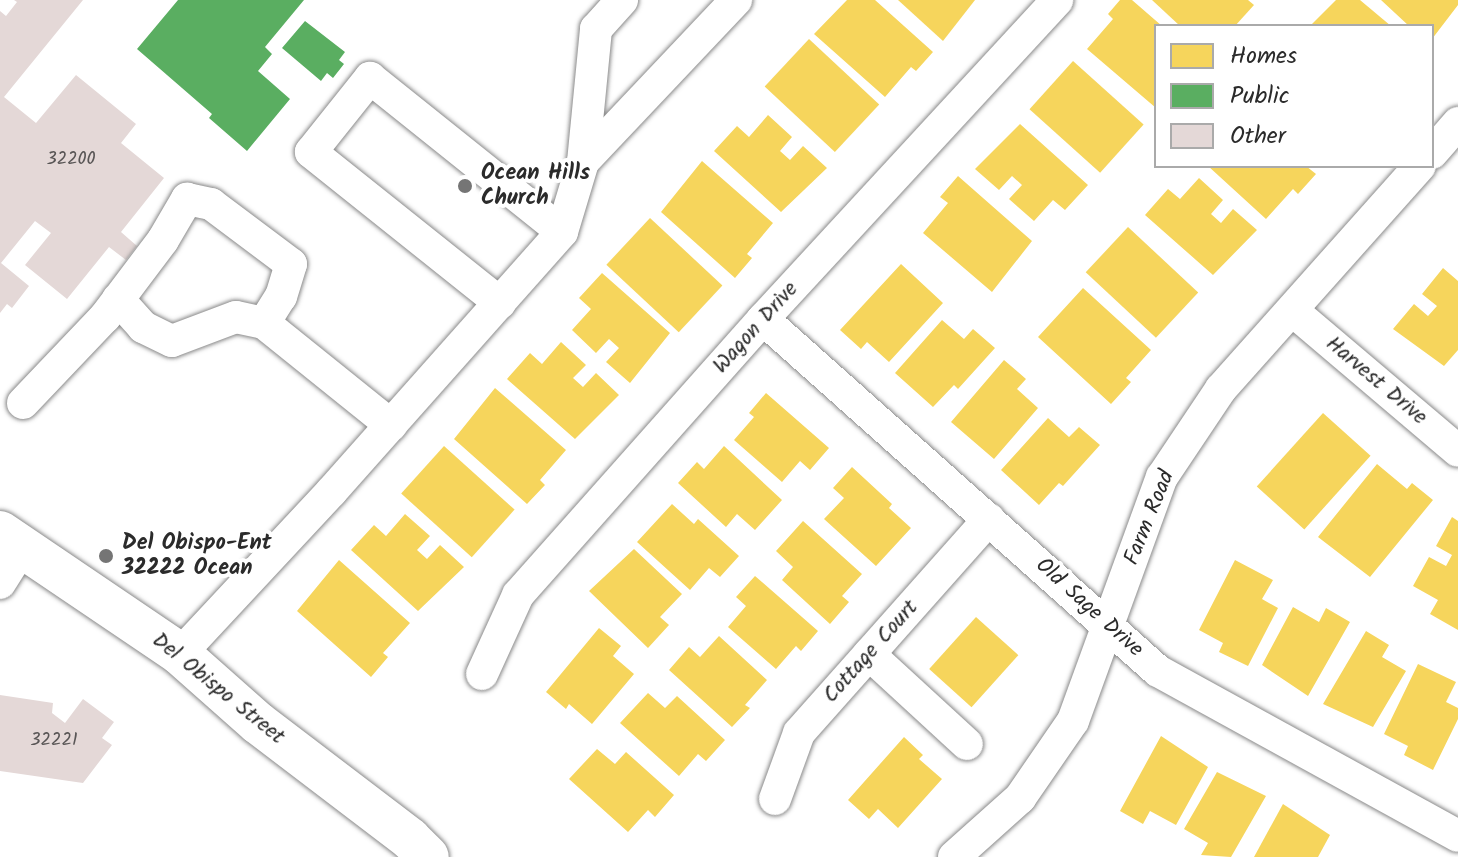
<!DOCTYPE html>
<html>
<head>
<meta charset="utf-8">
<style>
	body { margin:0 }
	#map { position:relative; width:1458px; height:857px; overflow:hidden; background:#fff; font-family:Kalam,sans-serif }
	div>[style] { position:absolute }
	.homes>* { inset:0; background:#f6d55c; transform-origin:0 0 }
	.public>* { inset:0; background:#5aae61 }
	.building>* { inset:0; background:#e4d8d7 }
	.roads { filter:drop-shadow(0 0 2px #8a8a8a) drop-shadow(0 0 2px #8a8a8a) }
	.minor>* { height:32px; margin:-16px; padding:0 16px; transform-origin:16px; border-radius:16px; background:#fff }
	.major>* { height:42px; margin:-21px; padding:0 21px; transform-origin:21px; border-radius:21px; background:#fff }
	.dots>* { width:22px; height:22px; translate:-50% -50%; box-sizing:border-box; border:4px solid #fff; border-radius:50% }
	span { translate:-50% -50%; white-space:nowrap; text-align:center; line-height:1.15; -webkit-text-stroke:8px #fff; paint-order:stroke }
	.number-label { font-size:18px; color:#595656 }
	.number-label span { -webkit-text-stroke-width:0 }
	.poi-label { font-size:22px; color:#2b2b2b; font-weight:700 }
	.left { translate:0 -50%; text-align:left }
	.street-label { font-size:22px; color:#2b2b2b }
	.legend { position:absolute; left:1154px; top:24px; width:280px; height:144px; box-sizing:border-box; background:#fff; border:2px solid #aaa; margin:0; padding:10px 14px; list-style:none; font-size:24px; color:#2b2b2b }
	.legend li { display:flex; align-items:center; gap:16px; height:40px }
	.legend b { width:40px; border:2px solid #aaa }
</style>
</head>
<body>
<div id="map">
	<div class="homes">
		<div style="clip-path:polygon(847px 0,875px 0,933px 52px,916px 71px,911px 67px,885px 97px,814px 34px)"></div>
		<div style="clip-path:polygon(898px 0,975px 0,943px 41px)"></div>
		<div style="clip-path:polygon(1120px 0,1132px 0,1162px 26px,1156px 26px,1156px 108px,1087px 49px,1113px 19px,1108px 14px)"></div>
		<div style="clip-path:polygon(1152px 0,1248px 0,1254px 5px,1235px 26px,1180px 26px)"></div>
		<div style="clip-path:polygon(1336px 0,1360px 0,1391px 26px,1310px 26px)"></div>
		<div style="clip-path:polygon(1381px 0,1458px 0,1458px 5px,1432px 39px,1432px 26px,1409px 26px)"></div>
		<div style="left:809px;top:39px;width:96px;height:65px;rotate:43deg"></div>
		<div style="left:1073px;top:61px;width:95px;height:65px;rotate:42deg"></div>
		<div style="clip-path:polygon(768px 115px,792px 137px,780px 151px,790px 160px,803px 146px,827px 168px,781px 212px,714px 151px,737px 126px,749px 137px)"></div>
		<div style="clip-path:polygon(1020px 124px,1088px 185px,1065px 210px,1053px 200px,1034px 221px,1009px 199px,1022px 185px,1012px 176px,999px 190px,975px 169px)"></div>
		<div style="clip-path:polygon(702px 161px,773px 223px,747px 254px,752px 258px,735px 278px,661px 212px)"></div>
		<div style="clip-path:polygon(1208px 166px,1306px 166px,1316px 174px,1298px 194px,1293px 189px,1266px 219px)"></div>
		<div style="clip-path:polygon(958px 176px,1032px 241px,992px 292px,923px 233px,948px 203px,940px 197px)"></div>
		<div style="clip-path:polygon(1199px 178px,1223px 200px,1211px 214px,1221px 223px,1233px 209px,1257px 230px,1213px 275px,1145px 215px,1168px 189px,1180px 199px)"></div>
		<div style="left:650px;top:218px;width:99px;height:64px;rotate:43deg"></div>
		<div style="left:1128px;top:227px;width:96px;height:62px;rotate:43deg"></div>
		<div style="clip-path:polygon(901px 264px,943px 303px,889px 362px,867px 342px,861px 349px,840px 330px)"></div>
		<div style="clip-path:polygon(1443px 268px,1458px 281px,1458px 350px,1444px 366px,1393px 329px,1414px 304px,1428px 316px,1437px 306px,1422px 294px)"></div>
		<div style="clip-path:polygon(602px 273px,670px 333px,630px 383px,606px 362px,619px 348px,609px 339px,596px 353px,572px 330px,591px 309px,579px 298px)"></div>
		<div style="clip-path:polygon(1083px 288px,1151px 350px,1126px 378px,1131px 382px,1111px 404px,1038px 337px)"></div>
		<div style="clip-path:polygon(942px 320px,964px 339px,973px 329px,995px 348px,958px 389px,954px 385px,933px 407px,895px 373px)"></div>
		<div style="clip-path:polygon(561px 342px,586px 365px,573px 378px,583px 387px,596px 373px,619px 395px,575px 439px,507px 379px,530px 353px,542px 364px)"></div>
		<div style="clip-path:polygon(1004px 360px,1026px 379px,1017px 389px,1038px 408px,994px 459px,951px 422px)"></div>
		<div style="clip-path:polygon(495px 388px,566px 450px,540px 480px,545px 485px,527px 504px,454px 439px)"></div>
		<div style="clip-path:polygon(766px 393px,829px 448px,810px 470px,800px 461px,782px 482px,734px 440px,754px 417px,749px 413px)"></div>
		<div style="left:1323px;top:413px;width:64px;height:99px;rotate:42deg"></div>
		<div style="clip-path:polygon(1048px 418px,1069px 437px,1079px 427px,1100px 445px,1063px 486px,1059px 483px,1039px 505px,1001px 470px)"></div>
		<div style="left:444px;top:446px;width:95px;height:64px;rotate:42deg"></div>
		<div style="clip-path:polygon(724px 446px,782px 500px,755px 530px,737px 514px,726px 527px,678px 483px,697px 462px,704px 469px)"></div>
		<div style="clip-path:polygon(1377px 464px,1407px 489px,1412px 483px,1433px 500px,1370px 577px,1318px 537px)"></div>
		<div style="clip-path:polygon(852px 467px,892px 504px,889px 508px,911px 528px,876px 566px,824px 519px,844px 498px,833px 488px)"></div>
		<div style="clip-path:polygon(672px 504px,694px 524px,698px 519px,739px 556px,720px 577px,709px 568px,690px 590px,637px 542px)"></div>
		<div style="clip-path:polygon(405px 514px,430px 536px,417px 550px,427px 559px,440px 545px,464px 567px,418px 611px,351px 550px,374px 525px,386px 536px)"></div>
		<div style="clip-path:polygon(1452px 517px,1458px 521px,1458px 630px,1430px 614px,1438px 600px,1413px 586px,1429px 557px,1446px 566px,1452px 555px,1436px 546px)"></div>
		<div style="clip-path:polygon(803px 521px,862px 574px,842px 596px,849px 602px,830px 624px,782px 580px,793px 567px,776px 551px)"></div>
		<div style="clip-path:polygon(634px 549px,682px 594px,660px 617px,669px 625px,648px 648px,589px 591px)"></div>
		<div style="clip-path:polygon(339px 560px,410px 623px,383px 653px,388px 657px,371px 677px,297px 611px)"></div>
		<div style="clip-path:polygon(1235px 560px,1273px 580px,1262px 599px,1278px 608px,1248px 666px,1219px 652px,1223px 643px,1199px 630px)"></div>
		<div style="clip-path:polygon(755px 576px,818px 631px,801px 651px,796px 646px,776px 669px,728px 627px,746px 606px,736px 597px)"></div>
		<div style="clip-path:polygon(1293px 607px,1319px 622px,1326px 608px,1350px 622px,1308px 696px,1262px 665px)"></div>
		<div style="left:976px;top:617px;width:57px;height:70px;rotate:42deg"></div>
		<div style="clip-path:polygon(599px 628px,621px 646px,613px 656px,634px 674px,592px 724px,569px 704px,566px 709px,546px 692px)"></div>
		<div style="clip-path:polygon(1366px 631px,1389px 645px,1382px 657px,1406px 671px,1373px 727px,1323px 704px)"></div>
		<div style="clip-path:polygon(719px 636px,767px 680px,745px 705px,750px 708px,732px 727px,669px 670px,689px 647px,700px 657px)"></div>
		<div style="clip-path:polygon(1418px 664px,1456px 682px,1446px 702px,1458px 708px,1458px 719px,1433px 770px,1404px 755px,1408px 746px,1384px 734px)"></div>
		<div style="clip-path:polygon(648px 693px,665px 708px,677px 696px,725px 740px,706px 761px,698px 754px,679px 776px,620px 723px)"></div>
		<div style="clip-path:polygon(1161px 736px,1208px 767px,1176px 825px,1150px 811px,1143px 824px,1120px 811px)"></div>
		<div style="clip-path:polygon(904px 737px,923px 755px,919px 759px,942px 779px,898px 828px,878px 809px,869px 819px,848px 800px)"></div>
		<div style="clip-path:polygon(597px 749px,615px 764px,626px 752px,674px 795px,655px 817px,648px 810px,628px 832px,569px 779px)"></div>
		<div style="clip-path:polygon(1217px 772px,1266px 796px,1231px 857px,1201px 855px,1208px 843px,1184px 829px)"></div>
		<div style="clip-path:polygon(1283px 804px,1330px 835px,1318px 857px,1254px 857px)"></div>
	</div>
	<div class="public">
		<div style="clip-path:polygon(178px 0,304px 0,265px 47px,272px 54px,258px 71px,290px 99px,247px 151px,209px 118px,212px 114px,137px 49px)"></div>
		<div style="clip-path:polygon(305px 21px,345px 52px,339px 60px,344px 64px,333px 78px,327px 73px,321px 81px,282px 48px)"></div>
	</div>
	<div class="building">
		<div style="clip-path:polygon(14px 0,83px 0,4px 97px,36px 123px,76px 75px,136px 124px,121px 143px,164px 178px,121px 232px,137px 246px,126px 260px,109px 247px,67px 299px,25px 265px,51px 233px,35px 221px,1px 263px,29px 286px,12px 308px,7px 304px,0 313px,0 11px,6px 16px,17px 2px)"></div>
		<div style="clip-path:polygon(0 695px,53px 703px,52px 713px,65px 723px,83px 699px,114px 722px,102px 738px,112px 745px,83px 783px,0 771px)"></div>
	</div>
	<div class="roads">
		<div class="minor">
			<div style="left:1432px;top:153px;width:40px;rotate:-49deg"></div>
			<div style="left:583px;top:162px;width:223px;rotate:-46.6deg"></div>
			<div style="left:118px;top:299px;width:38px;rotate:48deg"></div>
			<div style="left:143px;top:327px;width:32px;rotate:26deg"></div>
			<div style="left:172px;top:341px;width:68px;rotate:-20.6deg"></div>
			<div style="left:236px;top:317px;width:29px;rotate:12deg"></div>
			<div style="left:500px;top:303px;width:242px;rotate:-141.4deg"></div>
			<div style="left:311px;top:152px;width:95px;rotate:-51.4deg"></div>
			<div style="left:370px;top:78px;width:246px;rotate:38.7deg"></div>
			<div style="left:1293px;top:311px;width:216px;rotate:40.3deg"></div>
			<div style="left:763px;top:319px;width:529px;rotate:41.71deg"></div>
			<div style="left:1158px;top:671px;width:342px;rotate:28.8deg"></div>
			<div style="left:23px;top:403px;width:119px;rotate:-46.4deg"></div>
			<div style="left:105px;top:317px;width:96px;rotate:-53deg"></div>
			<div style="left:163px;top:240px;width:48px;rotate:-59.7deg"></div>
			<div style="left:187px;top:199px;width:25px;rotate:12deg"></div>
			<div style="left:211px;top:204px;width:100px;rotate:36.9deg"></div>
			<div style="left:291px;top:264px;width:34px;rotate:107deg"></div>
			<div style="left:281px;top:296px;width:32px;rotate:122deg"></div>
			<div style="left:264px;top:323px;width:163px;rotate:38.8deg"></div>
			<div style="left:0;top:583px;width:41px;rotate:-57.8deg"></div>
			<div style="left:180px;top:654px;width:223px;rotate:-47deg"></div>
			<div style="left:332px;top:491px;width:346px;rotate:-48.4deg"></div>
			<div style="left:562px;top:232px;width:73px;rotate:-73.3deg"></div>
			<div style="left:583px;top:162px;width:134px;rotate:-84.4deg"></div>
			<div style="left:596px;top:29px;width:39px;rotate:-48deg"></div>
			<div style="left:869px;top:654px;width:133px;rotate:42.6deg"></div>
			<div style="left:482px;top:674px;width:87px;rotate:-65.5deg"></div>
			<div style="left:518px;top:595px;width:369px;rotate:-48.4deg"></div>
			<div style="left:763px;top:319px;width:434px;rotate:-47.3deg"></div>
			<div style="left:775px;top:799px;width:70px;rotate:-70deg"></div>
			<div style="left:799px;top:733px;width:286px;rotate:-48.4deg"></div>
			<div style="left:954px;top:857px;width:89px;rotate:-41.8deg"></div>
			<div style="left:1020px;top:798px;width:93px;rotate:-55.5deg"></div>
			<div style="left:1073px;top:721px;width:260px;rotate:-70deg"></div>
			<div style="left:1162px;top:477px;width:106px;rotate:-56.2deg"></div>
			<div style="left:1221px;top:389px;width:299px;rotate:-48.3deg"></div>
		</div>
		<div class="major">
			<div style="left:0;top:532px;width:217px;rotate:34.1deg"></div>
			<div style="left:180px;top:654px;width:104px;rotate:41.5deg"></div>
			<div style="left:258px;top:723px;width:191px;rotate:37.3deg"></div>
			<div style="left:410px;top:839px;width:25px;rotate:45deg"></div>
		</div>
	</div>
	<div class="dots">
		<div style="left:465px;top:186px;background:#757575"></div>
		<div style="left:106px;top:556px;background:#757575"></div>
	</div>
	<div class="number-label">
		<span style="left:71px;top:160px">32200</span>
		<span style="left:54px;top:741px">32221</span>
	</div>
	<div class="poi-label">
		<span class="left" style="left:481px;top:186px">Ocean Hills<br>Church</span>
		<span class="left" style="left:122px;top:556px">Del Obispo-Ent<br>32222 Ocean</span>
	</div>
	<div class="street-label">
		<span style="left:756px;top:328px;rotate:-48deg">Wagon Drive</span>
		<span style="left:1376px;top:381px;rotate:40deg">Harvest Drive</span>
		<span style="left:1150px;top:518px;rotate:-68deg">Farm Road</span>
		<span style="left:1089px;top:608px;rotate:42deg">Old Sage Drive</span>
		<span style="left:871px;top:652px;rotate:-48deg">Cottage Court</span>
		<span style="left:218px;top:689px;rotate:39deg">Del Obispo Street</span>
	</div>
	<ul class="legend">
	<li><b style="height:22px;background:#f6d55c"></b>Homes</li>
	<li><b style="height:22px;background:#5aae61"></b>Public</li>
	<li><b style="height:22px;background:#e4d8d7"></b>Other</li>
	</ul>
</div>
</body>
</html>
